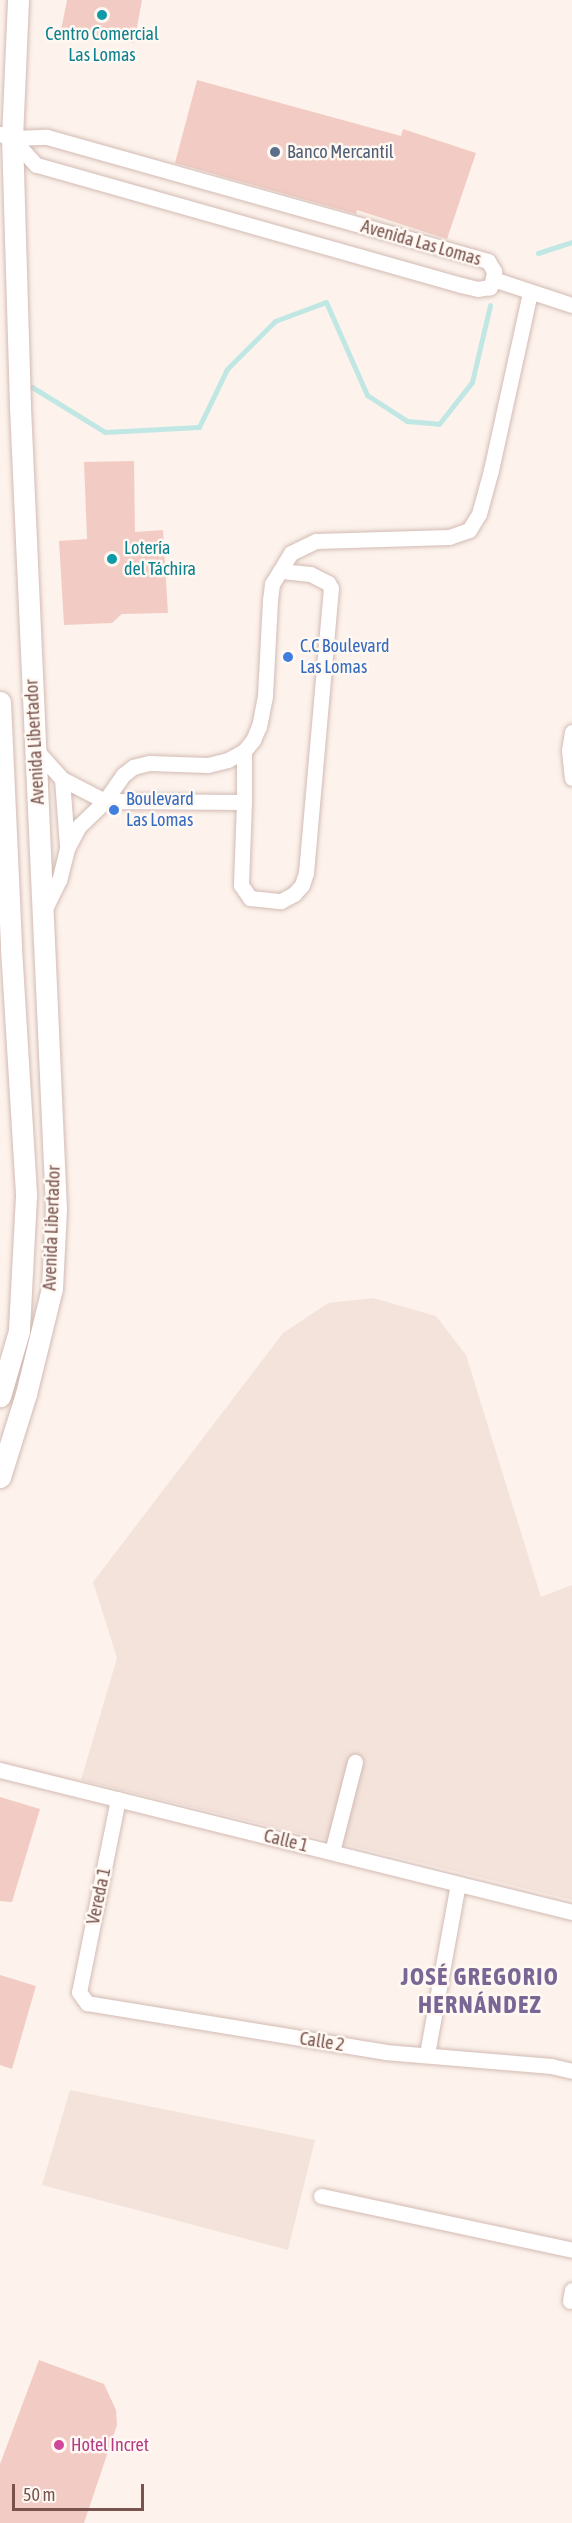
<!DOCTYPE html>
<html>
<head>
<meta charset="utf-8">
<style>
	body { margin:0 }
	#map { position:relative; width:572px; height:2523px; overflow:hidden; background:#fdf3ec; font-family:"Asap Condensed",sans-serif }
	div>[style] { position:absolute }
	.residential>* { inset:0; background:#f4e3db }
	.stream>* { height:5px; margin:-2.5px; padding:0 2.5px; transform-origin:2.5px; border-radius:2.5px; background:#c0e7e4 }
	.building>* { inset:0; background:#f2ccc4 }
	.roads { filter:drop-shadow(0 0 2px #d2bbb4) drop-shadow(0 0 2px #d2bbb4) }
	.minor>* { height:15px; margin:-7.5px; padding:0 7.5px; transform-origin:7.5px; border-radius:7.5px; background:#fff }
	.secondary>* { height:21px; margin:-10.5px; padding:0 10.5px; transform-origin:10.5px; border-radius:10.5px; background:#fff }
	.dots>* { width:16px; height:16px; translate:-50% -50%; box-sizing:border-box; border:3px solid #fff8f3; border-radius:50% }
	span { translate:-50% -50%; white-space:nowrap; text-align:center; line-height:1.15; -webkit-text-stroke:5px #fff8f3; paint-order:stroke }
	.culture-label { font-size:18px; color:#0d838f }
	.left { translate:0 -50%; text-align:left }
	.service-label { font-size:18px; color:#4e5e75 }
	.street-label { font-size:18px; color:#79544e }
	.shop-label { font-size:18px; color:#366cbe }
	.hotel-label { font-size:18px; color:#b23c85 }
	.district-label { font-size:24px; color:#7a6694; font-weight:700; letter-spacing:1.5px }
	.scale { position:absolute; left:12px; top:2484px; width:132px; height:27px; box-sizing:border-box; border:3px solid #79544e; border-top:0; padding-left:8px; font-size:18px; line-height:21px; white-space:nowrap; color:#79544e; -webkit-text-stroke:4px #fff8f3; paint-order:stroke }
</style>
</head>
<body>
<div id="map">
	<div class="residential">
		<div style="clip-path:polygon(373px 1298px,436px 1316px,466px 1355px,541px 1597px,572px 1585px,572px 1900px,81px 1780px,117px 1658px,93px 1582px,283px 1333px,328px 1303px)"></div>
		<div style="clip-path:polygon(70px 2090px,315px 2140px,288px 2250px,42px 2185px)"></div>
	</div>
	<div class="stream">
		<div style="left:538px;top:253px;width:36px;rotate:-18deg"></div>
		<div style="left:32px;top:387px;width:86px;rotate:31.7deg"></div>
		<div style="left:105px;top:432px;width:94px;rotate:-3deg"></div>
		<div style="left:199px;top:427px;width:64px;rotate:-64.2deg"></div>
		<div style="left:227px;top:369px;width:68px;rotate:-45deg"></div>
		<div style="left:275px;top:321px;width:54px;rotate:-20.4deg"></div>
		<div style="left:326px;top:302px;width:102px;rotate:66.2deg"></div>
		<div style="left:367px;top:395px;width:48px;rotate:33deg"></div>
		<div style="left:407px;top:421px;width:32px;rotate:5deg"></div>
		<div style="left:439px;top:424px;width:53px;rotate:-51.8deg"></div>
		<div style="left:472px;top:382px;width:79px;rotate:-76.8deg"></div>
	</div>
	<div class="building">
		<div style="clip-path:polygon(67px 0,142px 0,134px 43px,61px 30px)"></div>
		<div style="clip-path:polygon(197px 80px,401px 136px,403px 129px,476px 153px,447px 239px,357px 210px,356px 214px,175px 163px)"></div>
		<div style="clip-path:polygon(134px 461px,135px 532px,163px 530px,168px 613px,122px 614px,112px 623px,64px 625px,59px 541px,87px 539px,84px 462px)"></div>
		<div style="clip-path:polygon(0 1797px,40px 1809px,12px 1902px,0 1901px)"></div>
		<div style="clip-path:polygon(0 1975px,36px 1986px,12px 2069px,0 2065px)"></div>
		<div style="clip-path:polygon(39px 2360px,104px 2384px,116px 2410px,117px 2425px,84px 2523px,0 2523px,0 2464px)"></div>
	</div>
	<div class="roads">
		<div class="minor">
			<div style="left:0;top:134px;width:13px;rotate:18deg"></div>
			<div style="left:12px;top:138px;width:35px;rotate:-2deg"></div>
			<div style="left:47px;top:137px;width:458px;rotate:15.7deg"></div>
			<div style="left:488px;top:261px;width:12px;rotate:59deg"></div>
			<div style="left:494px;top:271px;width:8px;rotate:97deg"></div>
			<div style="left:493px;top:279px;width:9px;rotate:111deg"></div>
			<div style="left:490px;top:287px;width:12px;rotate:171deg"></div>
			<div style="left:478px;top:289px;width:17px;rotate:-167deg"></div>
			<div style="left:461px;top:285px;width:442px;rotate:-164.2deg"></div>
			<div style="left:36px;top:165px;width:36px;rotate:-132deg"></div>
			<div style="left:493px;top:279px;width:83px;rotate:18.2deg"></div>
			<div style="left:280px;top:571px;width:21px;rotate:-59deg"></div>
			<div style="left:291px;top:553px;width:28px;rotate:-26deg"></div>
			<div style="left:316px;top:541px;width:133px;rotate:-1.7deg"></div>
			<div style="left:449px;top:537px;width:21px;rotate:-19deg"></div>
			<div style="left:469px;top:530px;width:19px;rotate:-58deg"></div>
			<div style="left:479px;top:514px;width:46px;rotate:-74.7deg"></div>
			<div style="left:491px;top:470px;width:182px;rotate:-77.6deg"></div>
			<div style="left:572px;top:732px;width:18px;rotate:99deg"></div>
			<div style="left:569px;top:750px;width:28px;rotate:84deg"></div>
			<div style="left:36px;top:750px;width:39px;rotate:48deg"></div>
			<div style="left:62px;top:779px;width:48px;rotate:27.1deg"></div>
			<div style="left:105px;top:801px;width:139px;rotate:0.4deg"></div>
			<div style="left:244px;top:802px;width:83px;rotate:92.1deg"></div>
			<div style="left:241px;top:885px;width:16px;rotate:55deg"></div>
			<div style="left:250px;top:898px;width:31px;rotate:6deg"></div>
			<div style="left:281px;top:901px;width:15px;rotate:-28deg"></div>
			<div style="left:294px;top:894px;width:12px;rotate:-48deg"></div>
			<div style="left:302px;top:885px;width:13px;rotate:-72deg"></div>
			<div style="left:306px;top:873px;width:286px;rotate:-85deg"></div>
			<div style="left:331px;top:588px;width:6px;rotate:-121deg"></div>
			<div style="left:328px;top:583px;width:20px;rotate:-153deg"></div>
			<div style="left:310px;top:574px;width:30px;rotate:-174deg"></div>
			<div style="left:280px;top:571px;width:15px;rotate:122deg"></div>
			<div style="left:272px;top:584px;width:16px;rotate:97deg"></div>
			<div style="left:270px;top:600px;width:96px;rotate:93deg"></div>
			<div style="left:265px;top:696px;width:31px;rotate:101deg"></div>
			<div style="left:259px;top:726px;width:15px;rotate:113deg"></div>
			<div style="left:253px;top:740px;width:14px;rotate:129deg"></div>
			<div style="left:244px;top:751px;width:18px;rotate:151deg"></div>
			<div style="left:228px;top:760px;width:21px;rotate:166deg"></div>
			<div style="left:208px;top:765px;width:59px;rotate:-178.1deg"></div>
			<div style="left:149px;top:763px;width:16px;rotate:166deg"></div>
			<div style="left:133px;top:767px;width:13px;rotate:141deg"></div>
			<div style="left:123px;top:775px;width:32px;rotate:125deg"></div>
			<div style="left:105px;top:801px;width:36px;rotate:136deg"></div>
			<div style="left:79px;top:826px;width:26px;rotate:118deg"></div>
			<div style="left:67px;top:849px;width:32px;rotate:104deg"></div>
			<div style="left:59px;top:880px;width:34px;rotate:116deg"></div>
			<div style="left:62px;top:779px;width:67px;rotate:85.7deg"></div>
			<div style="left:244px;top:802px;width:51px;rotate:-90deg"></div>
			<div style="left:0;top:1770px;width:589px;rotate:13.94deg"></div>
			<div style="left:118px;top:1799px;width:197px;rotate:101.4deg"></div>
			<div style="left:79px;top:1992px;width:14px;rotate:54deg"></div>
			<div style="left:87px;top:2003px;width:302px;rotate:9.3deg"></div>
			<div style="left:385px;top:2052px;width:167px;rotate:4.8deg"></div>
			<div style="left:551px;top:2066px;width:22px;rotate:13deg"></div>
			<div style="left:332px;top:1852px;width:93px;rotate:-75.7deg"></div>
			<div style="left:427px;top:2054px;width:173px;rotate:-79.7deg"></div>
			<div style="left:321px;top:2196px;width:257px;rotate:12.1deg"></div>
			<div style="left:570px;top:2301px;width:11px;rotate:-80deg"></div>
		</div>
		<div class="secondary">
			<div style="left:0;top:702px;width:246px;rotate:87.4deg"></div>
			<div style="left:11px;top:948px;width:248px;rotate:86.5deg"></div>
			<div style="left:26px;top:1196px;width:135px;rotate:93deg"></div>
			<div style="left:19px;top:1331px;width:68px;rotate:106.3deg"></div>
			<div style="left:0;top:1477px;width:87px;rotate:-72.6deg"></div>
			<div style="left:26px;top:1394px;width:109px;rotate:-76.2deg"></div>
			<div style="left:52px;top:1288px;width:79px;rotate:-87.1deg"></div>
			<div style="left:56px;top:1209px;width:804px;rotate:-92.57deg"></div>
			<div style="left:20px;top:406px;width:268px;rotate:-91.7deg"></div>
			<div style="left:12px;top:138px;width:138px;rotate:-87.5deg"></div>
		</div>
	</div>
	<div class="dots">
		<div style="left:102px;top:15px;background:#0f9aa8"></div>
		<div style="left:275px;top:152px;background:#5c6f8a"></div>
		<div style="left:112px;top:559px;background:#0f9aa8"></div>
		<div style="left:288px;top:657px;background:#3f7fe0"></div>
		<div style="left:114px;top:810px;background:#3f7fe0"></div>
		<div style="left:59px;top:2445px;background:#d1479c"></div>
	</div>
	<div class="culture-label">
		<span style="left:102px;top:45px">Centro Comercial<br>Las Lomas</span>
		<span class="left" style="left:124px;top:559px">Lotería<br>del Táchira</span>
	</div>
	<div class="service-label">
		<span class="left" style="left:287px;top:152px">Banco Mercantil</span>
	</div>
	<div class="street-label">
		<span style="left:421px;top:243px;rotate:16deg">Avenida Las Lomas</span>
		<span style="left:35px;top:742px;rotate:-93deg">Avenida Libertador</span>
		<span style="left:52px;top:1228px;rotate:-88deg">Avenida Libertador</span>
		<span style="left:286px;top:1841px;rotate:14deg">Calle 1</span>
		<span style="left:99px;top:1896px;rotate:-78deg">Vereda 1</span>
		<span style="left:322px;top:2042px;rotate:9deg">Calle 2</span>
	</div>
	<div class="shop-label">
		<span class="left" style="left:300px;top:657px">C.C Boulevard<br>Las Lomas</span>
		<span class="left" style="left:126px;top:810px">Boulevard<br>Las Lomas</span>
	</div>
	<div class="hotel-label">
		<span class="left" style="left:71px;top:2445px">Hotel Incret</span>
	</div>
	<div class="district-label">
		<span style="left:480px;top:1991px">JOSÉ GREGORIO<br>HERNÁNDEZ</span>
	</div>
	<div class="scale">50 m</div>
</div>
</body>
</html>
